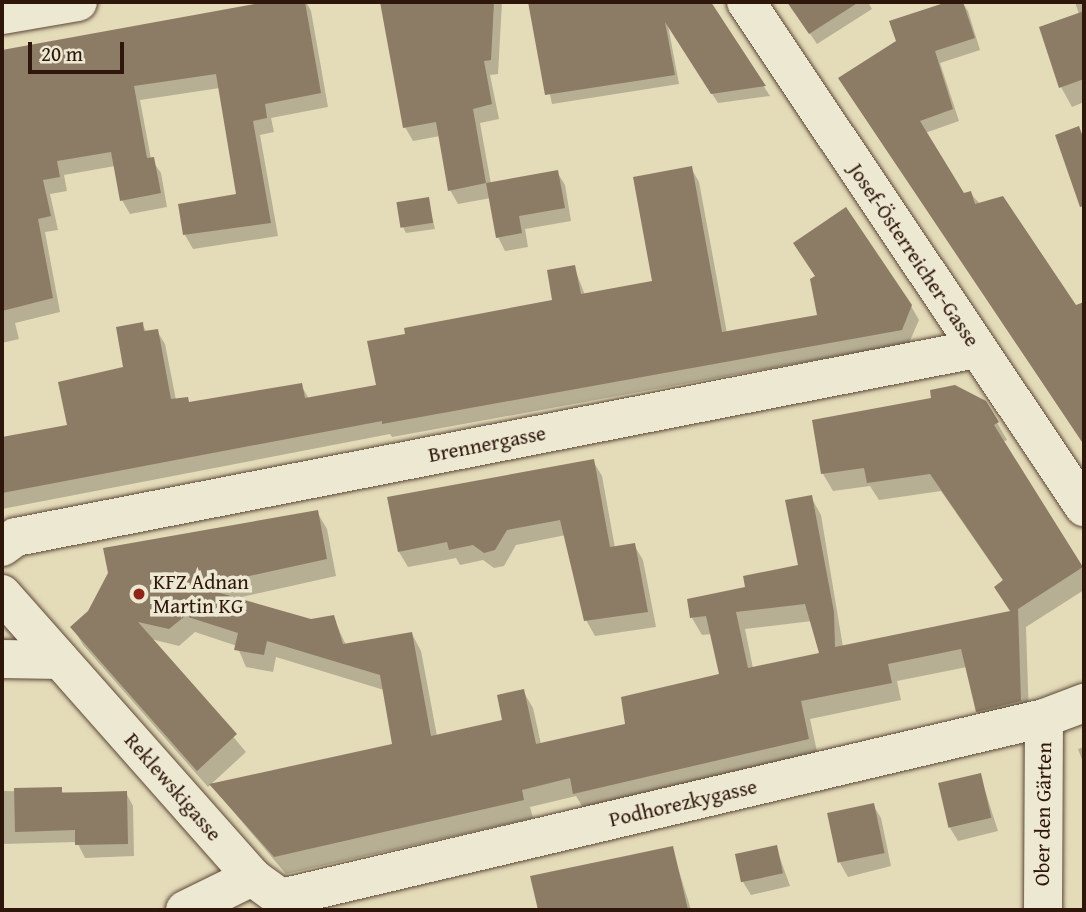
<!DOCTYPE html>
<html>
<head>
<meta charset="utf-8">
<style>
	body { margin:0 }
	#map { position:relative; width:1086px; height:912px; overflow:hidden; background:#e4dbb9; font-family:"Gentium Book Plus",serif }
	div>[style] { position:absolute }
	.shadow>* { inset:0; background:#0003 }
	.building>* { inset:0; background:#8d7c65; transform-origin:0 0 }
	.roads { filter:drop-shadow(0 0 2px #5c4736) drop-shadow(0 0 2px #5c4736) }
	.minor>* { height:38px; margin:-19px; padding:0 19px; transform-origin:19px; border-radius:19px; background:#ede8d2 }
	.dots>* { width:19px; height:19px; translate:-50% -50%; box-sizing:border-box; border:4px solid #ede8d2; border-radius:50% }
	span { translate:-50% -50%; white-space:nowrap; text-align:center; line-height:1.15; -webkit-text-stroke:7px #ede8d2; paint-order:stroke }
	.street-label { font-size:21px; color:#2f160b }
	.poi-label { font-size:21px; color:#2f160b }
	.left { translate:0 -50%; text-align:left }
	.frame { position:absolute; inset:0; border:4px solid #2f160b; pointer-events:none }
	.scale { position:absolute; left:28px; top:42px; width:96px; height:32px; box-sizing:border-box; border:4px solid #2f160b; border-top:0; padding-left:9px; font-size:21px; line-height:24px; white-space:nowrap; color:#2f160b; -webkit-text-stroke:5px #ede8d2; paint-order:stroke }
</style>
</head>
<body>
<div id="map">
	<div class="shadow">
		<div style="clip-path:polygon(276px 2px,306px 2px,311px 11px,328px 107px,271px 118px,274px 132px,260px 135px,278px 236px,193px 249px,185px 235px,180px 205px,238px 195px,220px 88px,140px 100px,151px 159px,161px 173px,167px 207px,130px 214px,122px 200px,115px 166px,64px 175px,67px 191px,50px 194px,58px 230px,45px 232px,60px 312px,15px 323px,19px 339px,2px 343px,2px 52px)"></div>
		<div style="clip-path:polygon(382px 2px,502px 2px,498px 74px,490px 75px,499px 119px,480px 123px,491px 184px,557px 172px,565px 185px,571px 221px,525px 229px,528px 247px,505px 251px,498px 237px,491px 198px,458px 204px,450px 190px,440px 136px,413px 141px,405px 127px)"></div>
		<div style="clip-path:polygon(530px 2px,708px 2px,770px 96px,718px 103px,668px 25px,679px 84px,552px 104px)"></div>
		<div style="clip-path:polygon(788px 2px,868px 2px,872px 9px,817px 44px)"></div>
		<div style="clip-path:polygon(953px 2px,962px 2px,968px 11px,980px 50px,940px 63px,959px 121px,925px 133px,963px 196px,970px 193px,1075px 307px,1084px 304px,1084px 443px,847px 90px,898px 42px,892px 22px)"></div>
		<div style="clip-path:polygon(1075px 2px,1084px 2px,1084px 102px,1072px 107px,1061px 87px,1079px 14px)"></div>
		<div style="clip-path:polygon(691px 168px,699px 182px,727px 333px,911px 306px,919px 320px,909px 343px,392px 437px,390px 434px,2px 509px,2px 433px,3px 438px,70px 426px,125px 368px,142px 324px,147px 333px,157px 331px,165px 344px,176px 400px,187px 398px,190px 404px,301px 385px,309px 399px,378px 386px,554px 301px,574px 267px,585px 295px,654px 282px)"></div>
		<div style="clip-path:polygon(428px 198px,435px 229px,406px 233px,403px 227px)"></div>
		<div style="clip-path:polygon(evenodd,985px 402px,1007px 440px,1003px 442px,1084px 572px,1084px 590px,1026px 627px,1029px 718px,987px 728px,977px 711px,967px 667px,897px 681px,901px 700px,810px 719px,818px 756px,585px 811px,576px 796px,530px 807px,533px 818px,286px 874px,211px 785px,394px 746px,384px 690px,276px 657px,273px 672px,246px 667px,237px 646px,195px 632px,179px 646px,151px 639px,246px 752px,208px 787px,83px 645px,73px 627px,317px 512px,327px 529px,336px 576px,233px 599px,311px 621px,333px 617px,346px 645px,412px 634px,421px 651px,437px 736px,505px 722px,523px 691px,533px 708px,541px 744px,627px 725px,721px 675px,712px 634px,702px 635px,692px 618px,800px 566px,811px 497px,821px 515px,843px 647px,1011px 612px,1004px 582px,941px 491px,879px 500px,870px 486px,833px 491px,823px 474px,814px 422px,985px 402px,812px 621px,821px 654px,753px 668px,745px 629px,812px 621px)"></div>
		<div style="clip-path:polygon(593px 461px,602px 476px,615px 548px,634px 545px,643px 560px,656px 627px,595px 636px,586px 620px,566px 535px,516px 545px,504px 566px,494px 568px,483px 560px,460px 565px,456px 558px,408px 567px,399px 552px)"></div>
		<div style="clip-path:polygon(1084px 747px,1084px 765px,1078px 749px)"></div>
		<div style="clip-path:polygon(980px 775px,998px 831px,958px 841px,950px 828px)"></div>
		<div style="clip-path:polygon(2px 791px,126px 793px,133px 806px,134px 856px,85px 858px,77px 842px,2px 844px)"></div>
		<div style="clip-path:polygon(873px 805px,881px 818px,891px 866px,848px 877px,840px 863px)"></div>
		<div style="clip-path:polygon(776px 847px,790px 886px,751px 895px,743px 882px)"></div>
		<div style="clip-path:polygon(672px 848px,691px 910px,540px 910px,532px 878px)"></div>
	</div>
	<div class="building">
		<div style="clip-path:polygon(265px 2px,305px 2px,321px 93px,265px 104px,267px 118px,253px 121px,271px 223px,183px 235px,178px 204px,236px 194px,216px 74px,134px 86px,147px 158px,154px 157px,161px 193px,120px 201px,111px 152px,57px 161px,60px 177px,43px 180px,51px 216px,38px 219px,53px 298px,2px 311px,2px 50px)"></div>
		<div style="clip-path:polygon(380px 2px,494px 2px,491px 60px,484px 61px,492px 104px,473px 109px,486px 183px,448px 191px,436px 122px,403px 128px)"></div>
		<div style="clip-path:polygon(528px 2px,711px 2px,766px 86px,711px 94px,665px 22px,675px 75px,545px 95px)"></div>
		<div style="clip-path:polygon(787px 2px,859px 2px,809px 34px)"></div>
		<div style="clip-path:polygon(947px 2px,963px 2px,975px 38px,935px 51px,953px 109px,920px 121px,964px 193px,971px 191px,975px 204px,1003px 196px,1076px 305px,1084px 302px,1084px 445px,838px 78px,896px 41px,889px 21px)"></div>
		<div style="clip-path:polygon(1084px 11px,1084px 79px,1059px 88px,1039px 27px)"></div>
		<div style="clip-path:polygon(1079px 126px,1084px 140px,1084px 206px,1080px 207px,1055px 135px)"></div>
		<div style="clip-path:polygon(692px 166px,722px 332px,817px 315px,810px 279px,815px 276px,793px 243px,846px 207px,912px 305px,902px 330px,382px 424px,382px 421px,2px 493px,2px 437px,67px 425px,58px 382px,123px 367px,116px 327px,143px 322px,144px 331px,158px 329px,171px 399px,188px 397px,189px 402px,302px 383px,305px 398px,376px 385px,367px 341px,405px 334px,404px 328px,552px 300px,547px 270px,575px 265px,581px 294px,652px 281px,633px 177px)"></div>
		<div style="clip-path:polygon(558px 170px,565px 208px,519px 216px,522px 233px,496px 238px,486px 183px)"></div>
		<div style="left:429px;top:197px;width:26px;height:33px;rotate:81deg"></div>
		<div style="clip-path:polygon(evenodd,955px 385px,986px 401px,999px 422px,994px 425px,1083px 567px,1018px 609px,1021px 701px,976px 712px,961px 649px,888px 664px,892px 683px,801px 701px,809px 739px,573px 794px,570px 778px,522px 790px,524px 800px,274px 857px,209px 784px,392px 744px,380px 675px,267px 641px,264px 655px,234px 650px,238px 633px,185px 616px,169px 629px,138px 622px,237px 734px,197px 771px,70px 627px,88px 611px,108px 573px,103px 548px,318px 510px,327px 559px,199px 587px,311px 619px,334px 615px,343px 644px,412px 632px,431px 736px,502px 720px,497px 695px,524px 689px,536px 744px,625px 724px,621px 697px,719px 674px,706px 616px,690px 618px,687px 599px,745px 587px,743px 576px,798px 565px,785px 500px,812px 495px,834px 612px,835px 647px,1010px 611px,994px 587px,1003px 580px,930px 474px,867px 483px,864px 468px,821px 474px,812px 420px,931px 398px,930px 390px,955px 385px,805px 604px,819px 653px,748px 668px,736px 612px,805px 604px)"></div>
		<div style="clip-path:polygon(594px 459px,610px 547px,635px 543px,648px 612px,584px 621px,560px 520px,507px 530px,495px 550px,484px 553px,473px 545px,449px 550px,447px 542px,398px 552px,387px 497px)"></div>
		<div style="left:981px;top:773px;width:46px;height:44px;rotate:77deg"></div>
		<div style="clip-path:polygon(62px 787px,62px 793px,127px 791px,128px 844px,75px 845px,75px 830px,15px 832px,14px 788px)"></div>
		<div style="left:874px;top:803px;width:51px;height:48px;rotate:78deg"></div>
		<div style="left:777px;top:845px;width:29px;height:43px;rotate:78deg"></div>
		<div style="clip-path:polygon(673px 846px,688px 910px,538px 910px,530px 876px)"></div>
	</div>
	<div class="roads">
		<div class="minor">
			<div style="left:746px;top:2px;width:608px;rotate:56.21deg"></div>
			<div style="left:2px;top:15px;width:77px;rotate:-9.7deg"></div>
			<div style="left:2px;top:547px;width:17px;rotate:-36deg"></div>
			<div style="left:16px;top:537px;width:978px;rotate:-11.08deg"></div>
			<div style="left:2px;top:594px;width:378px;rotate:48.5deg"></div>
			<div style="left:252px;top:877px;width:36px;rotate:36deg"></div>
			<div style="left:281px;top:898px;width:14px;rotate:56deg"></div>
			<div style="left:2px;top:659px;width:58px;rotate:1deg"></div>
			<div style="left:281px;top:898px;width:784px;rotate:-13.27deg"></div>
			<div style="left:1044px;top:718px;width:43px;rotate:-20.6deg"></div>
			<div style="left:185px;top:910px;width:75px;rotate:-26.2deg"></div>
			<div style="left:1043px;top:910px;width:192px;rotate:-89.7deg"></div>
		</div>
	</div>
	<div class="dots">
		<div style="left:139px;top:594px;background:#8f2418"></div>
	</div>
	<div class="street-label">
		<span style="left:914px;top:255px;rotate:56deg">Josef-Österreicher-Gasse</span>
		<span style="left:487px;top:444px;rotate:-11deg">Brennergasse</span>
		<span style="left:173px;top:787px;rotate:49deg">Reklewskigasse</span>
		<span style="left:683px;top:803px;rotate:-13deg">Podhorezkygasse</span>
		<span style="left:1043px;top:814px;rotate:-89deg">Ober den Gärten</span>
	</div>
	<div class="poi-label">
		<span class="left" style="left:153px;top:594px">KFZ Adnan<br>Martin KG</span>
	</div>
	<div class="frame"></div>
	<div class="scale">20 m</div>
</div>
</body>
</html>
